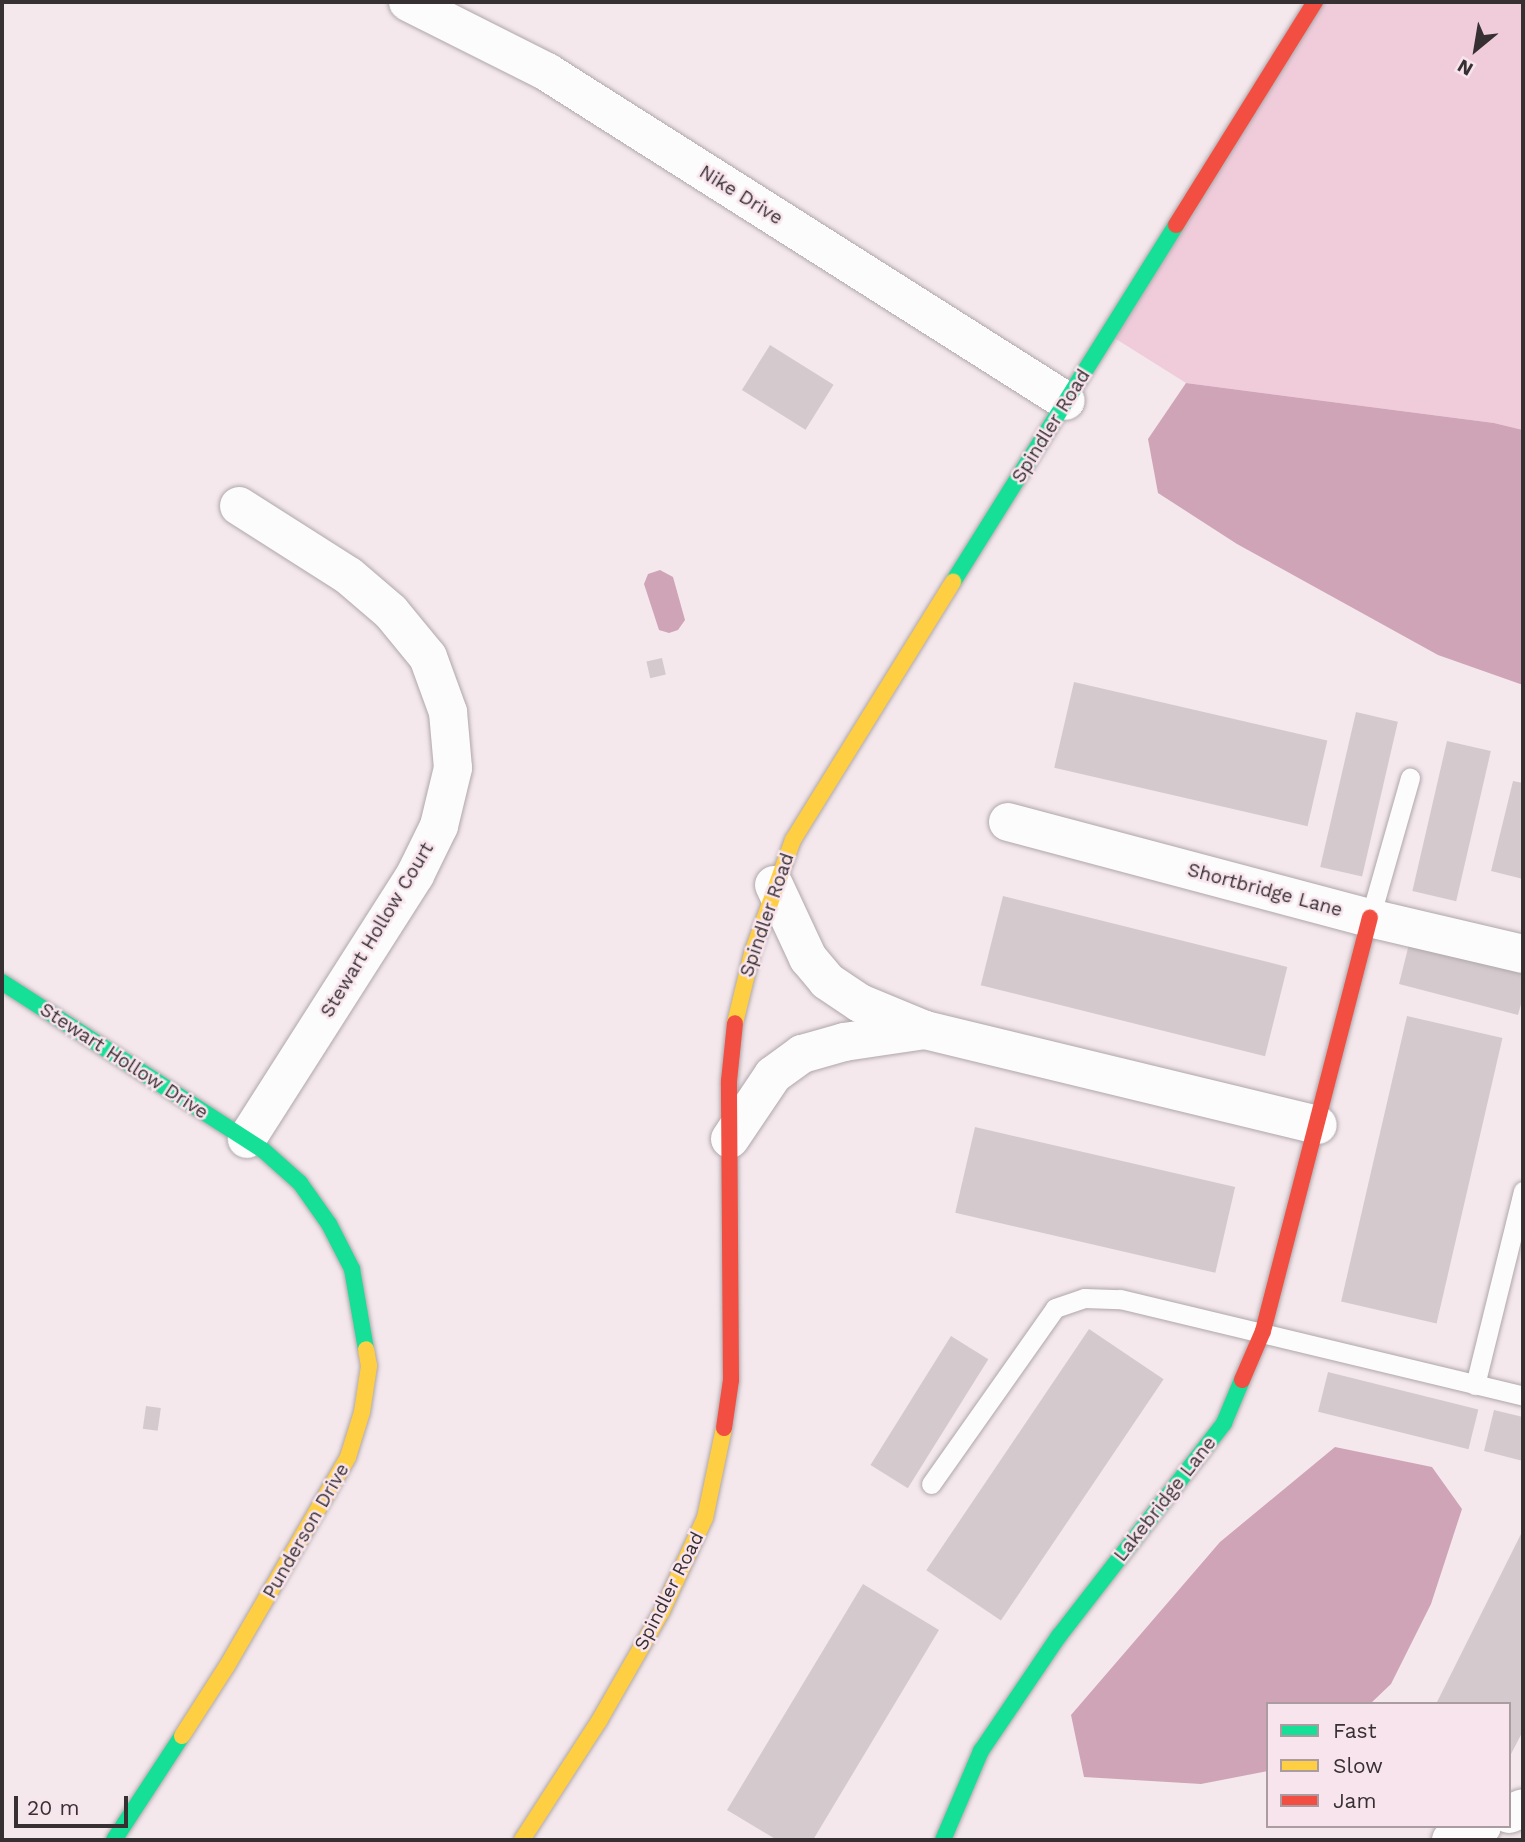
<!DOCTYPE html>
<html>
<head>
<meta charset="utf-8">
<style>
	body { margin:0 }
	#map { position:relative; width:1525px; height:1842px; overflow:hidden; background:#f4e8ed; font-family:"Work Sans",sans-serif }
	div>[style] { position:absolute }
	.green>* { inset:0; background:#f0ccdb }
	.water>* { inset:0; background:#d0a4b7 }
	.building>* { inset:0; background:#d4cace; transform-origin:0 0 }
	.roads { filter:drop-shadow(0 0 2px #afa7aa) drop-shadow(0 0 2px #afa7aa) }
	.lane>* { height:19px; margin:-9.5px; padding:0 9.5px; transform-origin:9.5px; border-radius:9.5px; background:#fdfcfc }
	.street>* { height:38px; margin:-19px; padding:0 19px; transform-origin:19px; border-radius:19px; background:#fdfcfc }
	.fast>* { height:16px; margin:-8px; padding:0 8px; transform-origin:8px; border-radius:8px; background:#16e098 }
	.slow>* { height:16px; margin:-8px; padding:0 8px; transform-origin:8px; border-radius:8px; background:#ffcf43 }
	.jam>* { height:16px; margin:-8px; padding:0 8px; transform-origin:8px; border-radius:8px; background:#f24e42 }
	span { translate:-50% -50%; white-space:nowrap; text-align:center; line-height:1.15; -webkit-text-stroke:5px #f8e4ec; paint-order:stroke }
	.street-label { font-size:19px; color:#373033 }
	.frame { position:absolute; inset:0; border:4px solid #373033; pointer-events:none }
	.legend { position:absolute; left:1266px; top:1702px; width:245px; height:126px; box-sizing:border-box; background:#f8e4ec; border:2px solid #ab9ca2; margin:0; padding:9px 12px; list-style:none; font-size:21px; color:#373033 }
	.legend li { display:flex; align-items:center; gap:14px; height:35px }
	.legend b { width:35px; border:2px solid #ab9ca2 }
	.north { position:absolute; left:1441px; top:14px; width:70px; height:70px; -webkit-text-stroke:5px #f8e4ec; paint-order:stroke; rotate:210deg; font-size:19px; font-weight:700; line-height:28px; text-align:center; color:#373033 }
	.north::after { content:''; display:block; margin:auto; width:24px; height:32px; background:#373033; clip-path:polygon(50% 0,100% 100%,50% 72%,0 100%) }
	.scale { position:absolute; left:14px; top:1796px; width:114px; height:32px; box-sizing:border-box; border:4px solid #373033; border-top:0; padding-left:9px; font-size:21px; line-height:24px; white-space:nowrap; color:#373033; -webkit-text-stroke:5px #f8e4ec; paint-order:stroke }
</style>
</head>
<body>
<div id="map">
	<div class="green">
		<div style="clip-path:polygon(1315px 2px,1523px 2px,1523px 430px,1494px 423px,1186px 383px,1108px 334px)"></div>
	</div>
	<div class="water">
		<div style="clip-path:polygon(1186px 383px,1494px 423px,1523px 430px,1523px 685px,1438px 655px,1237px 544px,1158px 493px,1148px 439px)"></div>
		<div style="clip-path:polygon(660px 570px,673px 577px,685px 620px,678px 630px,669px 633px,659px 630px,644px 584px,648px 574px)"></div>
		<div style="clip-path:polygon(1335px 1447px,1432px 1467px,1462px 1509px,1431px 1604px,1391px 1684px,1370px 1704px,1268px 1704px,1268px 1771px,1201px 1784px,1084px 1777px,1071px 1715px,1220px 1542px)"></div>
	</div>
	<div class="building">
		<div style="left:770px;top:345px;width:75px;height:53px;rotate:32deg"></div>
		<div style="left:662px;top:658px;width:17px;height:16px;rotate:77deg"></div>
		<div style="left:1074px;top:682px;width:260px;height:88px;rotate:13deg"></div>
		<div style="left:1356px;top:712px;width:43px;height:159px;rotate:13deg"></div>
		<div style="left:1447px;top:741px;width:45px;height:154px;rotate:13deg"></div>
		<div style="clip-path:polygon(1513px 781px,1523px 783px,1523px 879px,1491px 871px)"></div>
		<div style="left:1003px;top:896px;width:293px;height:92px;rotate:14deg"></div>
		<div style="clip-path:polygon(1409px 944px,1523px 974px,1523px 997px,1518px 1015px,1399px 984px)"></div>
		<div style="left:1407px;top:1016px;width:98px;height:293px;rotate:13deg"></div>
		<div style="left:975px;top:1127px;width:267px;height:88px;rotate:13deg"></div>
		<div style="left:1089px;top:1329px;width:90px;height:291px;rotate:34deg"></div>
		<div style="left:951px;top:1336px;width:44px;height:152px;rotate:32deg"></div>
		<div style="left:1328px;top:1372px;width:155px;height:41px;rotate:14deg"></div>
		<div style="left:146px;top:1406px;width:15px;height:23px;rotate:8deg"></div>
		<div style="clip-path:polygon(1494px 1410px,1523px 1417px,1523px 1461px,1484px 1451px)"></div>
		<div style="clip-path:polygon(1523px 1530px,1523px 1731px,1509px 1758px,1509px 1704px,1436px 1704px)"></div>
		<div style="clip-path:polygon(863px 1584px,939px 1630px,813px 1840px,777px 1840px,727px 1810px)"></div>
	</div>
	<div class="roads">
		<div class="lane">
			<div style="left:1370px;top:918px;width:146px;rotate:-74.1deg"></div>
			<div style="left:1475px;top:1385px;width:200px;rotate:-76.1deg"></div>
			<div style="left:931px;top:1484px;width:215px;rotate:-54.8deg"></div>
			<div style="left:1055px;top:1308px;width:31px;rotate:-19deg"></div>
			<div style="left:1084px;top:1298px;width:36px;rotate:2deg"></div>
			<div style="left:1120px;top:1299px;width:415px;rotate:13.5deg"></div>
		</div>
		<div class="street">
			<div style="left:408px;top:2px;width:156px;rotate:26.7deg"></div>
			<div style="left:547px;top:72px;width:614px;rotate:32.37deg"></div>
			<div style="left:239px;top:506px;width:130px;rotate:32.5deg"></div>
			<div style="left:349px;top:576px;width:55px;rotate:40.6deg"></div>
			<div style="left:391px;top:612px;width:58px;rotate:50.6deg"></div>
			<div style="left:428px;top:657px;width:59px;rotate:70deg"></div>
			<div style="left:448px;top:712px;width:56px;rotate:84.9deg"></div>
			<div style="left:453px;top:768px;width:60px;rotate:103.6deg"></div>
			<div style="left:439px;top:826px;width:55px;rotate:116.1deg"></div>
			<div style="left:415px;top:875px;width:313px;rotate:122.5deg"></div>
			<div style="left:1008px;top:822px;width:375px;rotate:14.9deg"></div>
			<div style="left:1370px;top:918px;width:157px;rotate:13.2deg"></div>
			<div style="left:774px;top:885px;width:81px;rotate:65deg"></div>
			<div style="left:808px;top:958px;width:30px;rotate:50deg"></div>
			<div style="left:827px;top:981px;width:40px;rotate:34deg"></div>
			<div style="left:860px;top:1003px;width:70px;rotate:22.6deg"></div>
			<div style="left:925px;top:1030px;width:404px;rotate:13.6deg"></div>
			<div style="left:730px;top:1139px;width:77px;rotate:-56.1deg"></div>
			<div style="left:773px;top:1075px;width:36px;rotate:-36deg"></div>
			<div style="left:802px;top:1054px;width:44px;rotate:-15.9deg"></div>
			<div style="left:844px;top:1042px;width:82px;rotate:-8.4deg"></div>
			<div style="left:1509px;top:1814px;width:15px;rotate:-23deg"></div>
			<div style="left:1451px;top:1840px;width:34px;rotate:-24deg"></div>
		</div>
		<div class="fast">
			<div style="left:953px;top:582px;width:421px;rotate:-58deg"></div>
			<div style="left:2px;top:982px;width:310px;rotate:32.8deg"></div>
			<div style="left:263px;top:1150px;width:50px;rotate:41.7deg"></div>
			<div style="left:300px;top:1183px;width:50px;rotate:54.7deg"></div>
			<div style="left:329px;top:1224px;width:51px;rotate:62.9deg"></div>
			<div style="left:352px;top:1269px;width:81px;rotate:80.1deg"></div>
			<div style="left:114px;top:1840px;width:124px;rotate:-56.8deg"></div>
			<div style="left:943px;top:1840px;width:97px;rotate:-66.9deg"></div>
			<div style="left:981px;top:1751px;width:139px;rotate:-55.9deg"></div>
			<div style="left:1059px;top:1636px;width:269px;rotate:-52.2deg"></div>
			<div style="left:1224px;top:1423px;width:47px;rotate:-67.3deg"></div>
		</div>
		<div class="slow">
			<div style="left:735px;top:1023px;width:72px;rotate:-76.3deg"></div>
			<div style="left:752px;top:953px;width:120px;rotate:-70.1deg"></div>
			<div style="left:793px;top:840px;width:304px;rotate:-58.2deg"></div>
			<div style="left:182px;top:1736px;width:83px;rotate:-57.3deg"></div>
			<div style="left:227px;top:1666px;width:241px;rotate:-59.9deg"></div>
			<div style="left:348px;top:1457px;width:47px;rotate:-72.7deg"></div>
			<div style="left:362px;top:1412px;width:47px;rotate:-81.3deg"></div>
			<div style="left:369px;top:1366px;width:17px;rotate:-100deg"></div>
			<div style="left:522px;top:1840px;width:142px;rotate:-57.1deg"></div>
			<div style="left:599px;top:1721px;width:127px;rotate:-60.2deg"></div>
			<div style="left:662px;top:1611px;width:102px;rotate:-65.2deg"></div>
			<div style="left:705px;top:1518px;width:92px;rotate:-78.1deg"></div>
		</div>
		<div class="jam">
			<div style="left:1176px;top:225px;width:263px;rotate:-58.1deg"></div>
			<div style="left:1242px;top:1380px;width:53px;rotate:-66.8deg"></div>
			<div style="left:1263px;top:1331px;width:427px;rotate:-75.5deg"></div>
			<div style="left:724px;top:1428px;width:49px;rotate:-81.7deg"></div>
			<div style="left:731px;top:1380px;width:299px;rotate:-90.4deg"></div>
			<div style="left:729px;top:1081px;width:58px;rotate:-84.1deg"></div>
		</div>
	</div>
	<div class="street-label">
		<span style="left:741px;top:195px;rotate:32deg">Nike Drive</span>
		<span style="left:1051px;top:426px;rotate:-58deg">Spindler Road</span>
		<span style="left:1265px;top:890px;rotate:15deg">Shortbridge Lane</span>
		<span style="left:767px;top:915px;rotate:-71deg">Spindler Road</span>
		<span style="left:377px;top:930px;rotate:-59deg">Stewart Hollow Court</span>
		<span style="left:124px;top:1061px;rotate:33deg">Stewart Hollow Drive</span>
		<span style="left:1165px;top:1499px;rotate:-52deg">Lakebridge Lane</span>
		<span style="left:306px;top:1531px;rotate:-60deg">Punderson Drive</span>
		<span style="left:669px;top:1591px;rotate:-63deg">Spindler Road</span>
	</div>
	<div class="frame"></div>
	<ul class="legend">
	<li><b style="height:9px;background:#16e098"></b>Fast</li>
	<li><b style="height:9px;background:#ffcf43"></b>Slow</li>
	<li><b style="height:9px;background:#f24e42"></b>Jam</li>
	</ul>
	<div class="north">N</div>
	<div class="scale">20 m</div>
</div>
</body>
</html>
